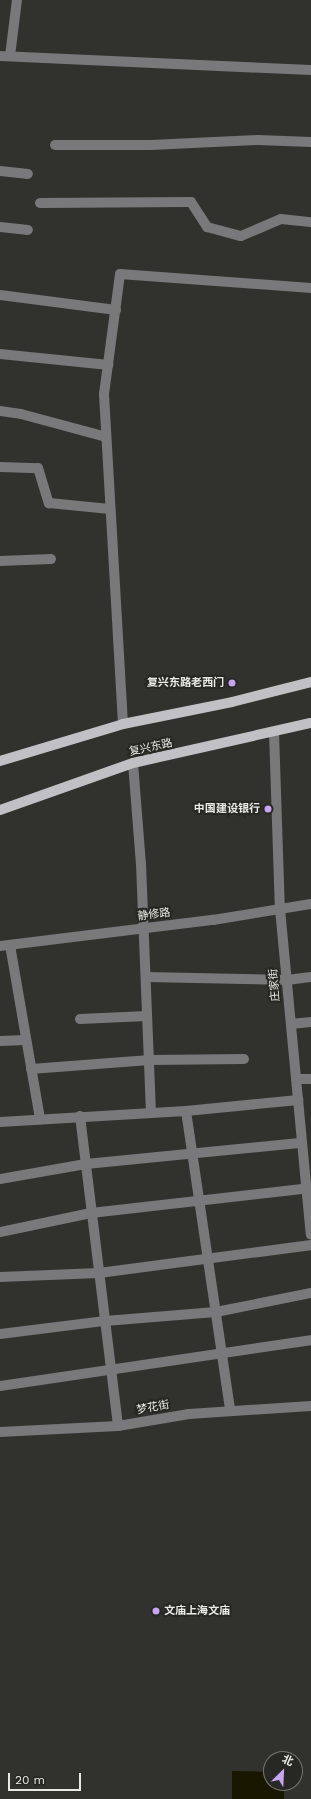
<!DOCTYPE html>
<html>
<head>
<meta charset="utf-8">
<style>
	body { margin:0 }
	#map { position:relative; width:311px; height:1799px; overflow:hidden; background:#31312d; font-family:"Work Sans","Noto Sans SC",sans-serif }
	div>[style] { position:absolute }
	.water>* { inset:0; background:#181700 }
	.minor>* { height:10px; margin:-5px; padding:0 5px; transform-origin:5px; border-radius:5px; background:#79787a }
	.major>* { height:10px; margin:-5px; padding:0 5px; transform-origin:5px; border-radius:5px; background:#c1c0c4 }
	.dots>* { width:11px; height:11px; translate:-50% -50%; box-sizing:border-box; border:2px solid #272723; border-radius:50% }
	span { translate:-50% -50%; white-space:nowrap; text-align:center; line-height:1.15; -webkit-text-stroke:4px #272723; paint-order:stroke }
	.poi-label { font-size:11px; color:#e8e8e5; font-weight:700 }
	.right { translate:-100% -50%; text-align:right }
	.left { translate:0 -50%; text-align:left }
	.street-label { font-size:11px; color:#e8e8e5 }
	.north { position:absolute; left:263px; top:1751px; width:40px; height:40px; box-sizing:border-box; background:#272723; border:1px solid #747471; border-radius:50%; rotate:24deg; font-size:11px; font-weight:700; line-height:16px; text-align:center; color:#e8e8e5 }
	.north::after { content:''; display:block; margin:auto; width:14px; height:18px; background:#c6a6f0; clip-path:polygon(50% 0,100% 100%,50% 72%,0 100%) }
	.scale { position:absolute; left:8px; top:1773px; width:73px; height:18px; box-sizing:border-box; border:2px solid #e8e8e5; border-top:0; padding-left:5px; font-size:12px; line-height:14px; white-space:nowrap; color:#e8e8e5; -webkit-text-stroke:3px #272723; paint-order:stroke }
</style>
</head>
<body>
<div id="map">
	<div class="water">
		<div style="clip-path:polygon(232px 1771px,271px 1772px,271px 1783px,284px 1783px,284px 1799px,232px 1799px)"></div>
	</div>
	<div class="minor">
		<div style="left:0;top:56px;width:311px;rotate:2.6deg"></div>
		<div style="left:10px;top:56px;width:56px;rotate:-82.9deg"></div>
		<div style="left:55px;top:145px;width:96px"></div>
		<div style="left:151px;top:145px;width:107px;rotate:-2.7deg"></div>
		<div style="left:258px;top:140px;width:53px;rotate:2.2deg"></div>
		<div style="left:0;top:171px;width:28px;rotate:6deg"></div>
		<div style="left:40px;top:203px;width:151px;rotate:-0.4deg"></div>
		<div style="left:191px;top:202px;width:30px;rotate:57deg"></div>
		<div style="left:207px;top:227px;width:35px;rotate:15deg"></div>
		<div style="left:241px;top:236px;width:43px;rotate:-23deg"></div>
		<div style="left:281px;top:219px;width:30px;rotate:6deg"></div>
		<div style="left:0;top:227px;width:28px;rotate:6deg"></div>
		<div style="left:0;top:295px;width:117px;rotate:7.4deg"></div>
		<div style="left:0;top:354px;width:109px;rotate:5.8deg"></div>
		<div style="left:0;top:411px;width:21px;rotate:8deg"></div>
		<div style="left:21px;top:414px;width:88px;rotate:15.1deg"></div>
		<div style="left:0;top:467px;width:38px;rotate:2deg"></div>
		<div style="left:38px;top:468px;width:37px;rotate:73deg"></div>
		<div style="left:49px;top:503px;width:61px;rotate:5.6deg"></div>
		<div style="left:0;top:561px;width:51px;rotate:-2.2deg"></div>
		<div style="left:123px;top:724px;width:331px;rotate:-93.3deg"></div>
		<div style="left:104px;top:394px;width:121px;rotate:-82.4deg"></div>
		<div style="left:120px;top:274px;width:192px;rotate:4.2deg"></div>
		<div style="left:274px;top:732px;width:177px;rotate:88.1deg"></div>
		<div style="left:280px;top:909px;width:327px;rotate:84.6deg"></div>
		<div style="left:133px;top:763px;width:101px;rotate:85.5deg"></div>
		<div style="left:141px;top:864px;width:249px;rotate:87.7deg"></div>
		<div style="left:10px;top:945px;width:177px;rotate:80.2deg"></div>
		<div style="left:0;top:946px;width:215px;rotate:-7deg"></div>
		<div style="left:213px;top:920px;width:99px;rotate:-9.3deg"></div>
		<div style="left:146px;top:977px;width:141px;rotate:1.2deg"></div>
		<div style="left:287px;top:980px;width:24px;rotate:-7deg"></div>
		<div style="left:80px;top:1019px;width:67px;rotate:-2.6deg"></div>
		<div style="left:291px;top:1024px;width:20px;rotate:-6deg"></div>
		<div style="left:0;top:1041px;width:26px;rotate:-2deg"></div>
		<div style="left:31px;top:1069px;width:119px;rotate:-4.3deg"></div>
		<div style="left:150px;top:1060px;width:94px;rotate:-0.6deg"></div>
		<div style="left:296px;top:1079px;width:15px"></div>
		<div style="left:186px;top:1111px;width:301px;rotate:81.6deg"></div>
		<div style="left:80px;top:1116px;width:312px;rotate:83deg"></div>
		<div style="left:0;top:1122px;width:186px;rotate:-3.4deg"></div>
		<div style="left:186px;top:1111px;width:113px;rotate:-5.6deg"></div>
		<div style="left:0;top:1179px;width:87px;rotate:-9.9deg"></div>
		<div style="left:86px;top:1164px;width:217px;rotate:-5.6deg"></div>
		<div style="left:0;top:1232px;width:93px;rotate:-11.8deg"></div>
		<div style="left:91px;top:1213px;width:221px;rotate:-6.5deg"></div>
		<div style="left:0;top:1277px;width:99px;rotate:-2.3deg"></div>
		<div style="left:99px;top:1273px;width:214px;rotate:-7.5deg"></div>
		<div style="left:0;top:1334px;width:106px;rotate:-7.1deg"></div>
		<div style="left:105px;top:1321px;width:111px;rotate:-4.6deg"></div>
		<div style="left:216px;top:1312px;width:97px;rotate:-11.3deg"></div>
		<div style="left:0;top:1386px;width:314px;rotate:-8.4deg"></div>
		<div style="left:0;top:1432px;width:118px;rotate:-2.9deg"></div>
		<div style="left:118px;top:1426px;width:72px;rotate:-9.6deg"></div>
		<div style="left:189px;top:1414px;width:122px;rotate:-3.8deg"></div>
	</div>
	<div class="major">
		<div style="left:0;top:761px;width:128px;rotate:-16.7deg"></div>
		<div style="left:123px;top:724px;width:111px;rotate:-11.4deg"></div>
		<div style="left:232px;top:702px;width:81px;rotate:-14.2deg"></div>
		<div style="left:0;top:810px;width:141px;rotate:-19.5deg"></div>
		<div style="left:133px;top:763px;width:182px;rotate:-12.7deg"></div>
	</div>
	<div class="dots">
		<div style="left:232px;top:683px;background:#c6a6f0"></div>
		<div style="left:268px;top:809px;background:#c6a6f0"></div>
		<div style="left:156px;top:1611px;background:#c6a6f0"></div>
	</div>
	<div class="poi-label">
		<span class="right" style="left:224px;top:683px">复兴东路老西门</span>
		<span class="right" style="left:260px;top:809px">中国建设银行</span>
		<span class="left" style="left:164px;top:1611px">文庙上海文庙</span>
	</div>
	<div class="street-label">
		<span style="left:151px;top:748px;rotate:-12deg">复兴东路</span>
		<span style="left:154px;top:915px;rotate:-7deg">静修路</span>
		<span style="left:275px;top:985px;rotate:-95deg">庄家街</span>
		<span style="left:153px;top:1408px;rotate:-10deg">梦花街</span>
	</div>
	<div class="north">北</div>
	<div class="scale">20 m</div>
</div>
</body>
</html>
